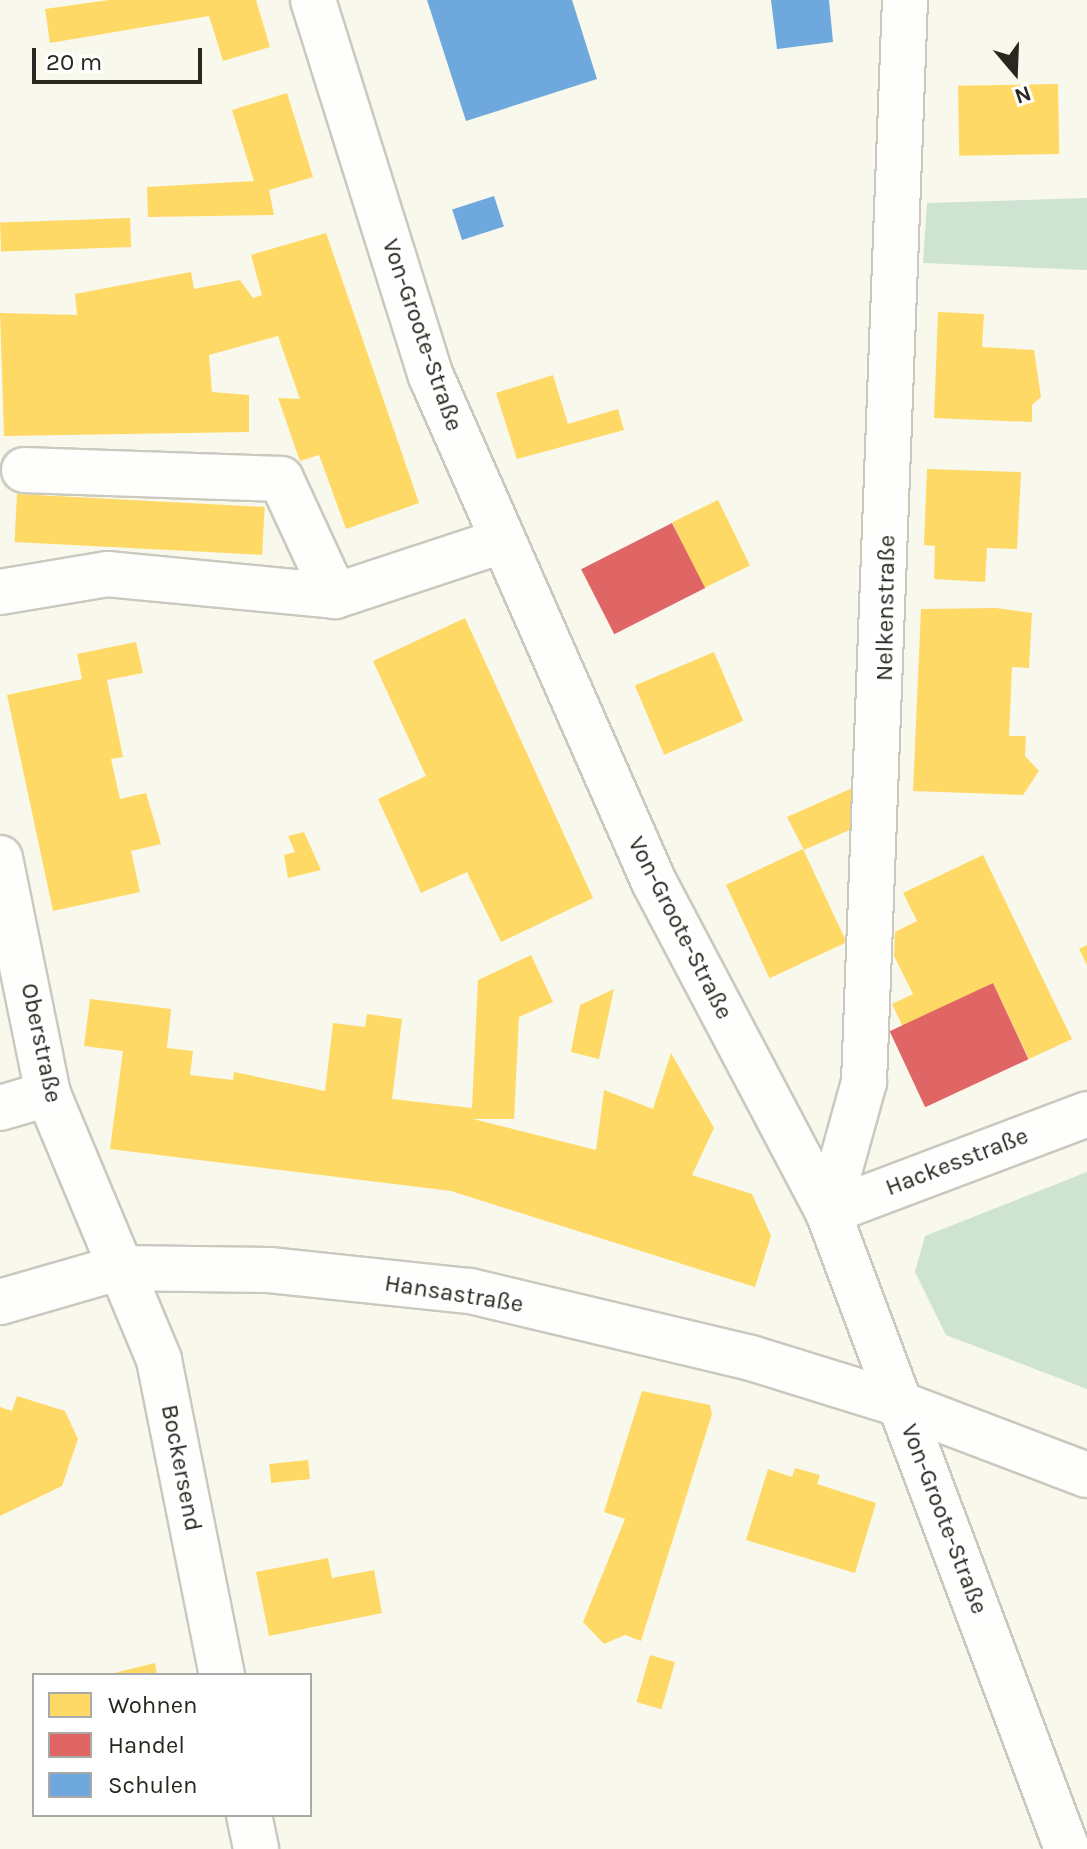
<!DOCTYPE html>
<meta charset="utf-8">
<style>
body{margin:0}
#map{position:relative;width:1087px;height:1849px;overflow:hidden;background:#f9f8ed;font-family:Karla,sans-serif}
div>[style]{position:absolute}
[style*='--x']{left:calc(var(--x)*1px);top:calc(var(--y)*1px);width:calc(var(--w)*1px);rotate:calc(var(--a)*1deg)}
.green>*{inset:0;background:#cfe3d3}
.homes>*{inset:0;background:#ffd966;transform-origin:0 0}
.shops>*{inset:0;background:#e06666;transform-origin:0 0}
.schools>*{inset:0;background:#6fa8dc;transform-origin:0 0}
.roads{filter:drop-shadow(2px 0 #cac8bf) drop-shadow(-2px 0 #cac8bf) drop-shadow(0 2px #cac8bf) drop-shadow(0 -2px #cac8bf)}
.minor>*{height:44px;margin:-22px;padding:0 22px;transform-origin:22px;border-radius:22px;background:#fefefc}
span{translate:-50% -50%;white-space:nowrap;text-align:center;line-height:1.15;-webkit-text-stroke:8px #fff;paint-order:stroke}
.street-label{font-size:24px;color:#292720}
.legend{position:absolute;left:32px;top:1673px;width:280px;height:144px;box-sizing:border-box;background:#fff;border:2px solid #a9a9a6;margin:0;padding:10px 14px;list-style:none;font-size:24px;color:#292720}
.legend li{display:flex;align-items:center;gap:16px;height:40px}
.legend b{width:40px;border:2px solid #a9a9a6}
.north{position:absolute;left:975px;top:32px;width:80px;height:80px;-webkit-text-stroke:6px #fff;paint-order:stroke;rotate:161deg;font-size:22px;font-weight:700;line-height:32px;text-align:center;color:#292720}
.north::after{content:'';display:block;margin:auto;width:28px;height:36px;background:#292720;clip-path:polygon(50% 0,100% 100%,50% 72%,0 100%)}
.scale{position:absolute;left:32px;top:48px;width:170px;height:36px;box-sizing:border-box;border:4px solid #292720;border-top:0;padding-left:10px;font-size:24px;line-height:28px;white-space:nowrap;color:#292720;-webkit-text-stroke:6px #fff;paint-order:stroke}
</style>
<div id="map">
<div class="green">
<div style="clip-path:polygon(1087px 198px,1087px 270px,923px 263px,927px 203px)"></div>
<div style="clip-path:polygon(1087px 1172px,1087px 1389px,946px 1335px,915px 1272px,925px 1236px)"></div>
</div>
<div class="homes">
<div style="clip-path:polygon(109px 0,256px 0,270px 47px,223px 61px,209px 16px,50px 43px,45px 9px)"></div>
<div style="left:1058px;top:84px;width:70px;height:100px;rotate:89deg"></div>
<div style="clip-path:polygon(287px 93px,313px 177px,269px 190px,274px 215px,148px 217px,147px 187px,254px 181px,232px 110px)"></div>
<div style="left:130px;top:218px;width:29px;height:130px;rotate:88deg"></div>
<div style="clip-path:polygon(326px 233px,419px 503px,346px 529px,319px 455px,300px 461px,278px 398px,300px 399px,278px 336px,209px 355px,212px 392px,249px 395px,249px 432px,4px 436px,0 313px,77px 315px,75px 294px,191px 272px,194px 289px,240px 280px,253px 298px,262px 295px,251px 255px)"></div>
<div style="clip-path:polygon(938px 312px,984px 314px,982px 347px,1034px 350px,1041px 397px,1032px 405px,1032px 422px,934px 418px)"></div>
<div style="clip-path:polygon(553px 375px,568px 424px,618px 409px,624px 430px,517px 459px,496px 393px)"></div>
<div style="clip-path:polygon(927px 469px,1021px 472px,1017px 549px,987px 548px,985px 582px,934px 579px,935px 546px,924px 545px)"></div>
<div style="left:17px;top:494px;width:248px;height:48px;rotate:3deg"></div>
<div style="left:718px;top:500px;width:73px;height:51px;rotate:64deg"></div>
<div style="clip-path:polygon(996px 608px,1032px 613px,1029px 668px,1012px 667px,1009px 736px,1026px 736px,1025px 756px,1039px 771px,1023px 795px,913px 791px,921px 609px)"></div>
<div style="clip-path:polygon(465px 618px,593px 898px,501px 942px,467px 872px,421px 893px,378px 799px,426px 776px,373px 661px)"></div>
<div style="clip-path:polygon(136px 642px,143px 673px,107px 680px,123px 757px,111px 759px,120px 799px,146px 793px,161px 844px,131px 851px,140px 892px,53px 911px,7px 695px,82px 679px,77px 654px)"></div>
<div style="left:714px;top:652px;width:75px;height:86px;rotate:67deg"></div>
<div style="clip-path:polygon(857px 786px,856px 827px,804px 850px,787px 817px)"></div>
<div style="clip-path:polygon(304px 832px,321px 870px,288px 878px,284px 855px,295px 852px,288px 836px)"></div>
<div style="left:803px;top:849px;width:103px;height:85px;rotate:65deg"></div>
<div style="clip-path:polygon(983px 855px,1072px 1039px,1029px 1059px,993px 983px,903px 1027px,892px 1004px,913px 994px,894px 956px,895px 932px,917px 921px,903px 893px)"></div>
<div style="clip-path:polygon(1087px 945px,1087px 965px,1079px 949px)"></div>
<div style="clip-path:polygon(531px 955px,553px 1002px,519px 1017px,514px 1119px,473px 1119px,596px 1150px,604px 1090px,653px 1109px,671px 1053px,714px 1128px,692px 1175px,752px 1194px,771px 1236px,755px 1287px,451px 1191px,110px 1149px,123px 1051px,84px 1046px,90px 999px,171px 1009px,167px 1048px,193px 1051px,190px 1075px,233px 1080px,234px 1072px,325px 1091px,333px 1023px,365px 1027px,367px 1014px,402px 1019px,392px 1099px,472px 1108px,478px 980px)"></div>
<div style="clip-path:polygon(614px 989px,599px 1059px,571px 1052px,580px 1005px)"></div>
<div style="clip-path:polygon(642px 1391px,710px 1405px,712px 1414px,641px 1641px,625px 1635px,604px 1644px,583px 1622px,625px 1519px,604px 1512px)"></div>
<div style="clip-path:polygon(17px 1396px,65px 1411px,78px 1439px,62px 1486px,0 1516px,0 1407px,12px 1411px)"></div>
<div style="left:308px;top:1460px;width:19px;height:39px;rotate:84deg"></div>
<div style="clip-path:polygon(795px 1468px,820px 1475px,817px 1484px,876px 1503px,855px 1573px,746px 1540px,768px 1469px,792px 1477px)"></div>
<div style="clip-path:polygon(328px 1558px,332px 1578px,374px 1570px,382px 1613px,269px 1636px,256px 1572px)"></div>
<div style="left:650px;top:1655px;width:26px;height:49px;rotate:16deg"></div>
<div style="clip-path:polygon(155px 1663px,157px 1675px,110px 1675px,110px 1674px)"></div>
</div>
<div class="shops">
<div style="left:672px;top:523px;width:73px;height:102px;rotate:63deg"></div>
<div style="left:993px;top:983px;width:84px;height:114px;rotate:65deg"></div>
</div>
<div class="schools">
<div style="clip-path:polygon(427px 0,572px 0,597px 79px,466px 121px)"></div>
<div style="clip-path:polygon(771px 0,829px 0,833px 42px,777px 49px)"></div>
<div style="left:494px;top:196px;width:32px;height:44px;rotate:72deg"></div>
</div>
<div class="roads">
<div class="minor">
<div style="--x:313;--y:0;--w:394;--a:72.6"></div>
<div style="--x:431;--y:376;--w:553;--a:66.22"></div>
<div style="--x:654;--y:882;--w:373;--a:62.2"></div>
<div style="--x:828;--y:1212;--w:680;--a:69.43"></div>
<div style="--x:24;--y:470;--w:257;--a:2"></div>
<div style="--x:281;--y:479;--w:129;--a:65.2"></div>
<div style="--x:0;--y:592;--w:109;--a:-9.5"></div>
<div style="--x:107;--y:574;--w:229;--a:5.5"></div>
<div style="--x:335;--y:596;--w:175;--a:-18.3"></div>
<div style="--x:0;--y:858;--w:241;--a:78.5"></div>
<div style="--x:48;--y:1094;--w:288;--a:67.3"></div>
<div style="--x:159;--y:1360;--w:321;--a:78.7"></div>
<div style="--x:0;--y:1108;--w:50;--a:-16.3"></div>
<div style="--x:828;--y:1212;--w:135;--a:-74.5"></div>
<div style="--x:864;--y:1082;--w:1083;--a:-87.83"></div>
<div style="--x:828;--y:1212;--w:277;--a:-20.7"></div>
<div style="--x:0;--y:1302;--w:123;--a:-16.1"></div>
<div style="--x:118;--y:1268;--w:151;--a:0.8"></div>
<div style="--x:269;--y:1270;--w:202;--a:6"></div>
<div style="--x:470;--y:1291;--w:289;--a:13.4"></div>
<div style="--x:751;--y:1358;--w:156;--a:17.2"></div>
<div style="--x:900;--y:1404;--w:200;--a:20.8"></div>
<div style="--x:249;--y:1815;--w:35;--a:78"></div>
</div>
</div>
<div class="street-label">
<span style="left:422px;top:335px;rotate:71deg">Von-Groote-Straße</span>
<span style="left:886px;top:608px;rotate:-89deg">Nelkenstraße</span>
<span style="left:680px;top:928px;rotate:63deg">Von-Groote-Straße</span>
<span style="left:41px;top:1043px;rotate:78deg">Oberstraße</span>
<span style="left:957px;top:1162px;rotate:-21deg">Hackesstraße</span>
<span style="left:454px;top:1294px;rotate:9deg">Hansastraße</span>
<span style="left:181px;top:1468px;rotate:79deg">Bockersend</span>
<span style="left:944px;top:1519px;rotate:69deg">Von-Groote-Straße</span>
</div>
<ul class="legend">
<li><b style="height:22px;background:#ffd966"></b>Wohnen</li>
<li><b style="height:22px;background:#e06666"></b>Handel</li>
<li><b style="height:22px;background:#6fa8dc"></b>Schulen</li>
</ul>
<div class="north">N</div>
<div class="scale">20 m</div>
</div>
